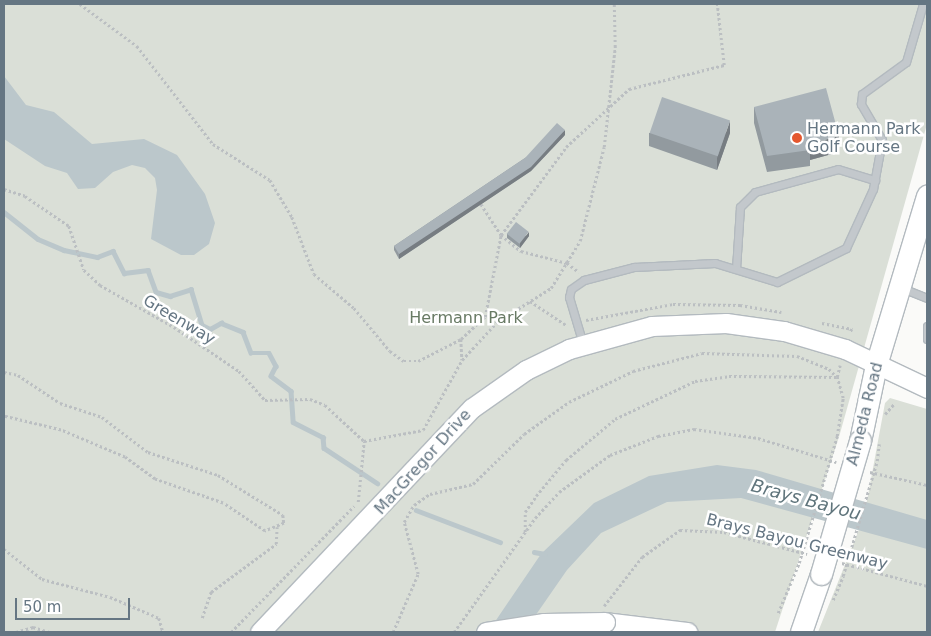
<!DOCTYPE html>
<style>
body{margin:0}
#map{position:relative;width:931px;height:636px;overflow:hidden;background:#fafaf8;font-family:"DejaVu Sans",sans-serif}
div>[style]{position:absolute}
[style*='--x']{left:calc(var(--x)*1px);top:calc(var(--y)*1px);width:calc(var(--w)*1px);rotate:calc(var(--a)*1deg)}
.green>*{inset:0;background:#dadfd7}
.water>*{inset:0;background:#bbc7cb}
.stream>*{height:4.5px;margin:-2.25px;padding:0 2.25px;transform-origin:2.25px;border-radius:2.25px;background:#bbc7cb}
.path>*{height:2.5px;margin-top:-1.25px;transform-origin:0;background:repeating-linear-gradient(90deg,#bbbfc2 0 2.5px,transparent 0 5px)}
.roads{filter:drop-shadow(1px 0 #b3babf) drop-shadow(-1px 0 #b3babf) drop-shadow(0 1px #b3babf) drop-shadow(0 -1px #b3babf)}
.lane>*{height:7px;margin:-3.5px;padding:0 3.5px;transform-origin:3.5px;border-radius:3.5px;background:#c3c8cc}
.secondary>*{height:19px;margin:-9.5px;padding:0 9.5px;transform-origin:9.5px;border-radius:9.5px;background:#fff}
.primary>*{height:21px;margin:-10.5px;padding:0 10.5px;transform-origin:10.5px;border-radius:10.5px;background:#fff}
.path-bridge>*{height:2.5px;margin-top:-1.25px;transform-origin:0;background:repeating-linear-gradient(90deg,#bbbfc2 0 2.5px,transparent 0 5px)}
.bridges{filter:drop-shadow(1px 0 #b3babf) drop-shadow(-1px 0 #b3babf) drop-shadow(0 1px #b3babf) drop-shadow(0 -1px #b3babf)}
.secondary-bridge>*{height:19px;margin:-9.5px;padding:0 9.5px;transform-origin:9.5px;border-radius:9.5px;background:#fff}
.primary-bridge>*{height:21px;margin:-10.5px;padding:0 10.5px;transform-origin:10.5px;border-radius:10.5px;background:#fff}
.wall>*{inset:0;background:#929a9f}
.shaded-wall>*{inset:0;background:#777d82}
.building>*{inset:0;background:#aab3b9;transform-origin:0 0}
.dots>*{width:14px;height:14px;translate:-50% -50%;box-sizing:border-box;border:2px solid #fff;border-radius:50%}
span{translate:-50% -50%;white-space:nowrap;text-align:center;line-height:1.15;-webkit-text-stroke:5px #fff;paint-order:stroke}
.poi-label{font-size:16px;color:#657683}
.left{translate:0 -50%;text-align:left}
.park-label{font-size:16px;color:#687a64}
.street-label{font-size:16px;color:#657683}
.water-label{font-size:18px;color:#60757c;font-style:italic}
.frame{position:absolute;inset:0;border:5px solid #657683;pointer-events:none}
.scale{position:absolute;left:15px;top:598px;width:115px;height:22px;box-sizing:border-box;border:2px solid #657683;border-top:0;padding-left:6px;font-size:15px;line-height:18px;white-space:nowrap;color:#657683;-webkit-text-stroke:4px #fff;paint-order:stroke}
</style>
<div id="map">
<div class="green">
<div style="clip-path:polygon(4px 4px,927px 4px,927px 124px,839px 437px,775px 632px,4px 632px)"></div>
<div style="clip-path:polygon(890px 398px,927px 409px,927px 632px,818px 632px,864px 517px,885px 403px)"></div>
</div>
<div class="water">
<div style="clip-path:polygon(4px 76px,26px 105px,54px 112px,92px 144px,144px 139px,177px 155px,205px 194px,215px 223px,209px 244px,194px 255px,181px 255px,151px 239px,157px 190px,155px 178px,145px 168px,132px 165px,113px 172px,95px 188px,78px 189px,67px 173px,45px 166px,4px 139px)"></div>
<div style="clip-path:polygon(717px 465px,756px 470px,927px 520px,927px 549px,741px 498px,667px 502px,601px 533px,567px 570px,524px 632px,488px 632px,541px 554px,594px 503px,649px 476px)"></div>
</div>
<div class="stream">
<div style="--x:4;--y:212;--w:43;--a:38.5"></div>
<div style="--x:38;--y:239;--w:28;--a:23"></div>
<div style="--x:64;--y:250;--w:34;--a:12"></div>
<div style="--x:97;--y:257;--w:17;--a:-21"></div>
<div style="--x:113;--y:251;--w:25;--a:63"></div>
<div style="--x:124;--y:273;--w:24;--a:-7"></div>
<div style="--x:148;--y:270;--w:23;--a:70"></div>
<div style="--x:156;--y:292;--w:15;--a:16"></div>
<div style="--x:170;--y:296;--w:22;--a:-18"></div>
<div style="--x:191;--y:289;--w:38;--a:73"></div>
<div style="--x:202;--y:325;--w:9;--a:27"></div>
<div style="--x:210;--y:329;--w:13;--a:-29"></div>
<div style="--x:221;--y:323;--w:24;--a:22"></div>
<div style="--x:243;--y:332;--w:22;--a:69"></div>
<div style="--x:251;--y:353;--w:18;--a:0"></div>
<div style="--x:269;--y:353;--w:15;--a:62"></div>
<div style="--x:276;--y:366;--w:11;--a:117"></div>
<div style="--x:271;--y:376;--w:25;--a:37"></div>
<div style="--x:291;--y:391;--w:31;--a:86"></div>
<div style="--x:293;--y:422;--w:34;--a:27"></div>
<div style="--x:323;--y:437;--w:11;--a:85"></div>
<div style="--x:324;--y:448;--w:64;--a:33.4"></div>
<div style="--x:416;--y:510;--w:90;--a:20.9"></div>
<div style="--x:534;--y:552;--w:11;--a:10"></div>
</div>
<div class="path">
<div style="--x:80;--y:4;--w:71;--a:36.4"></div>
<div style="--x:137;--y:46;--w:124;--a:52.2"></div>
<div style="--x:213;--y:144;--w:67;--a:32.3"></div>
<div style="--x:270;--y:180;--w:43;--a:59.3"></div>
<div style="--x:292;--y:217;--w:61;--a:68.9"></div>
<div style="--x:314;--y:274;--w:52;--a:40.4"></div>
<div style="--x:354;--y:308;--w:56;--a:50.1"></div>
<div style="--x:390;--y:351;--w:17;--a:36"></div>
<div style="--x:404;--y:361;--w:14;--a:0"></div>
<div style="--x:418;--y:361;--w:48;--a:-27.1"></div>
<div style="--x:461;--y:339;--w:33;--a:-43"></div>
<div style="--x:485;--y:317;--w:84;--a:-79"></div>
<div style="--x:501;--y:235;--w:109;--a:-53.5"></div>
<div style="--x:566;--y:147;--w:86;--a:-42.6"></div>
<div style="--x:629;--y:89;--w:98;--a:-14.2"></div>
<div style="--x:724;--y:65;--w:61;--a:-96.5"></div>
<div style="--x:4;--y:189;--w:22;--a:18"></div>
<div style="--x:25;--y:196;--w:53;--a:34.3"></div>
<div style="--x:69;--y:226;--w:46;--a:71.2"></div>
<div style="--x:84;--y:270;--w:22;--a:43"></div>
<div style="--x:100;--y:285;--w:85;--a:29.6"></div>
<div style="--x:174;--y:327;--w:78;--a:34.1"></div>
<div style="--x:239;--y:371;--w:39;--a:48"></div>
<div style="--x:265;--y:400;--w:45;--a:-1.3"></div>
<div style="--x:310;--y:399;--w:16;--a:22"></div>
<div style="--x:325;--y:405;--w:53;--a:42.7"></div>
<div style="--x:481;--y:204;--w:37;--a:57"></div>
<div style="--x:501;--y:235;--w:26;--a:39"></div>
<div style="--x:521;--y:251;--w:48;--a:14.6"></div>
<div style="--x:567;--y:263;--w:15;--a:37"></div>
<div style="--x:530;--y:301;--w:43;--a:33.7"></div>
<div style="--x:586;--y:320;--w:88;--a:-10.4"></div>
<div style="--x:673;--y:304;--w:67;--a:0.9"></div>
<div style="--x:740;--y:305;--w:42;--a:9.7"></div>
<div style="--x:822;--y:323;--w:31;--a:11"></div>
<div style="--x:852;--y:329;--w:4;--a:117"></div>
<div style="--x:461;--y:339;--w:21;--a:87"></div>
<div style="--x:4;--y:372;--w:14;--a:12"></div>
<div style="--x:18;--y:375;--w:50;--a:33.7"></div>
<div style="--x:60;--y:403;--w:44;--a:18.4"></div>
<div style="--x:102;--y:417;--w:58;--a:37.3"></div>
<div style="--x:148;--y:452;--w:74;--a:18.2"></div>
<div style="--x:218;--y:475;--w:76;--a:31.6"></div>
<div style="--x:283;--y:515;--w:8;--a:83"></div>
<div style="--x:284;--y:523;--w:21;--a:157"></div>
<div style="--x:265;--y:531;--w:50;--a:-146.3"></div>
<div style="--x:223;--y:503;--w:72;--a:-160.6"></div>
<div style="--x:155;--y:479;--w:37;--a:-144"></div>
<div style="--x:125;--y:457;--w:69;--a:-157.1"></div>
<div style="--x:61;--y:430;--w:59;--a:-166.2"></div>
<div style="--x:885;--y:414;--w:13;--a:-48"></div>
<div style="--x:837;--y:436;--w:38;--a:-81"></div>
<div style="--x:843;--y:398;--w:22;--a:-106"></div>
<div style="--x:837;--y:377;--w:12;--a:-76"></div>
<div style="--x:877;--y:461;--w:17;--a:-83"></div>
<div style="--x:870;--y:472;--w:58;--a:12.8"></div>
<div style="--x:358;--y:502;--w:61;--a:-84.4"></div>
<div style="--x:364;--y:441;--w:60;--a:-10.6"></div>
<div style="--x:423;--y:430;--w:80;--a:-60.9"></div>
<div style="--x:462;--y:360;--w:52;--a:-47.4"></div>
<div style="--x:497;--y:322;--w:64;--a:-32.2"></div>
<div style="--x:551;--y:288;--w:55;--a:-58.3"></div>
<div style="--x:580;--y:241;--w:97;--a:-75.7"></div>
<div style="--x:604;--y:147;--w:101;--a:-83.7"></div>
<div style="--x:615;--y:47;--w:43;--a:-91.3"></div>
<div style="--x:525;--y:532;--w:20;--a:-90"></div>
<div style="--x:525;--y:512;--w:19;--a:-55"></div>
<div style="--x:536;--y:496;--w:47;--a:-50.2"></div>
<div style="--x:566;--y:460;--w:64;--a:-39.9"></div>
<div style="--x:615;--y:419;--w:89;--a:-25.4"></div>
<div style="--x:695;--y:381;--w:34;--a:-8"></div>
<div style="--x:729;--y:376;--w:108;--a:0.5"></div>
<div style="--x:4;--y:549;--w:48;--a:38.3"></div>
<div style="--x:42;--y:579;--w:70;--a:14.8"></div>
<div style="--x:110;--y:597;--w:53;--a:23.2"></div>
<div style="--x:159;--y:618;--w:15;--a:74"></div>
<div style="--x:842;--y:563;--w:88;--a:15.1"></div>
<div style="--x:833;--y:600;--w:26;--a:-67"></div>
<div style="--x:604;--y:606;--w:62;--a:-52.2"></div>
<div style="--x:642;--y:557;--w:47;--a:-35.4"></div>
<div style="--x:680;--y:530;--w:44;--a:2.6"></div>
<div style="--x:724;--y:532;--w:86;--a:14.8"></div>
<div style="--x:778;--y:613;--w:54;--a:-67.2"></div>
<div style="--x:202;--y:618;--w:28;--a:-71"></div>
<div style="--x:211;--y:592;--w:81;--a:-36.4"></div>
<div style="--x:276;--y:544;--w:17;--a:-87"></div>
<div style="--x:16;--y:632;--w:18;--a:-16"></div>
<div style="--x:33;--y:627;--w:17;--a:17"></div>
<div style="--x:231;--y:632;--w:176;--a:-45.7"></div>
<div style="--x:393;--y:632;--w:63;--a:-66.7"></div>
<div style="--x:418;--y:574;--w:54;--a:-105.1"></div>
<div style="--x:404;--y:522;--w:20;--a:-60"></div>
<div style="--x:414;--y:505;--w:19;--a:-35"></div>
<div style="--x:430;--y:494;--w:44;--a:-13.1"></div>
<div style="--x:473;--y:484;--w:71;--a:-44.4"></div>
<div style="--x:524;--y:434;--w:55;--a:-35.4"></div>
<div style="--x:569;--y:402;--w:71;--a:-25.8"></div>
<div style="--x:633;--y:371;--w:71;--a:-14.6"></div>
<div style="--x:702;--y:353;--w:95;--a:1.8"></div>
<div style="--x:797;--y:356;--w:35;--a:22"></div>
<div style="--x:829;--y:369;--w:11;--a:45"></div>
<div style="--x:454;--y:632;--w:140;--a:-54.6"></div>
<div style="--x:535;--y:518;--w:35;--a:-47"></div>
<div style="--x:559;--y:492;--w:63;--a:-36"></div>
<div style="--x:610;--y:455;--w:52;--a:-21.6"></div>
<div style="--x:658;--y:436;--w:37;--a:-11"></div>
<div style="--x:694;--y:429;--w:65;--a:8"></div>
<div style="--x:758;--y:438;--w:82;--a:17.1"></div>
</div>
<div class="roads">
<div class="lane">
<div style="--x:736;--y:269;--w:62;--a:-86.3"></div>
<div style="--x:740;--y:207;--w:21;--a:-45"></div>
<div style="--x:755;--y:192;--w:86;--a:-15.5"></div>
<div style="--x:838;--y:169;--w:39;--a:17"></div>
<div style="--x:902;--y:288;--w:27;--a:22"></div>
<div style="--x:927;--y:326;--w:13;--a:90"></div>
<div style="--x:583;--y:344;--w:49;--a:-106.6"></div>
<div style="--x:569;--y:297;--w:8;--a:-76"></div>
<div style="--x:571;--y:289;--w:16;--a:-35"></div>
<div style="--x:584;--y:280;--w:52;--a:-14.6"></div>
<div style="--x:634;--y:267;--w:81;--a:-2.8"></div>
<div style="--x:715;--y:263;--w:65;--a:17"></div>
<div style="--x:777;--y:282;--w:77;--a:-26.2"></div>
<div style="--x:846;--y:248;--w:65;--a:-65.4"></div>
<div style="--x:873;--y:189;--w:50;--a:-79.6"></div>
<div style="--x:882;--y:140;--w:42;--a:-120.3"></div>
<div style="--x:861;--y:104;--w:10;--a:-84"></div>
<div style="--x:862;--y:94;--w:54;--a:-36"></div>
<div style="--x:906;--y:62;--w:60;--a:-73.7"></div>
</div>
<div class="secondary">
<div style="--x:605;--y:622;--w:83;--a:7"></div>
<div style="--x:260;--y:632;--w:308;--a:-46.6"></div>
<div style="--x:472;--y:408;--w:66;--a:-35.1"></div>
<div style="--x:526;--y:370;--w:48;--a:-26"></div>
<div style="--x:569;--y:349;--w:86;--a:-15.5"></div>
<div style="--x:652;--y:326;--w:74;--a:-2.3"></div>
<div style="--x:726;--y:323;--w:59;--a:7.9"></div>
<div style="--x:784;--y:331;--w:64;--a:16.4"></div>
<div style="--x:845;--y:349;--w:91;--a:25.4"></div>
</div>
<div class="primary">
<div style="--x:860;--y:441;--w:78;--a:-78.1"></div>
<div style="--x:876;--y:365;--w:177;--a:-73.2"></div>
<div style="--x:801;--y:632;--w:61;--a:-71"></div>
</div>
</div>
<div class="path-bridge">
<div style="--x:799;--y:563;--w:133;--a:-73.3"></div>
<div style="--x:843;--y:576;--w:120;--a:-73.5"></div>
</div>
<div class="bridges">
<div class="secondary-bridge">
<div style="--x:486;--y:632;--w:59;--a:-8.8"></div>
<div style="--x:544;--y:623;--w:61;--a:-0.9"></div>
</div>
<div class="primary-bridge">
<div style="--x:821;--y:574;--w:139;--a:-73.7"></div>
</div>
</div>
<div class="wall">
<div style="clip-path:polygon(754px 107px,839px 152px,810px 160px,810px 166px,767px 172px,754px 123px)"></div>
<div style="clip-path:polygon(649px 133px,730px 133px,717px 170px,649px 146px)"></div>
<div style="clip-path:polygon(565px 135px,531px 171px,399px 259px,394px 250px,394px 246px,525px 158px)"></div>
<div style="clip-path:polygon(507px 234px,529px 236px,520px 248px,507px 238px)"></div>
</div>
<div class="shaded-wall">
<div style="clip-path:polygon(730px 121px,730px 133px,717px 170px,717px 158px)"></div>
<div style="clip-path:polygon(565px 130px,565px 135px,531px 171px,399px 259px,399px 254px)"></div>
<div style="clip-path:polygon(839px 136px,839px 152px,810px 160px,810px 150px,809px 144px)"></div>
<div style="clip-path:polygon(529px 232px,529px 236px,520px 248px,520px 243px)"></div>
</div>
<div class="building">
<div style="clip-path:polygon(826px 88px,839px 136px,809px 144px,810px 150px,767px 156px,754px 107px)"></div>
<div style="left:662px;top:97px;width:72px;height:38px;rotate:19deg"></div>
<div style="clip-path:polygon(557px 123px,565px 130px,531px 167px,399px 254px,394px 246px,525px 158px)"></div>
<div style="left:516px;top:222px;width:16px;height:15px;rotate:38deg"></div>
</div>
<div class="dots">
<div style="left:797px;top:138px;background:#e4572e"></div>
</div>
<div class="poi-label">
<span class="left" style="left:807px;top:138px">Hermann Park<br>Golf Course</span>
</div>
<div class="park-label">
<span style="left:466px;top:318px">Hermann Park</span>
</div>
<div class="street-label">
<span style="left:179px;top:320px;rotate:31deg">Greenway</span>
<span style="left:865px;top:414px;rotate:-76deg">Almeda Road</span>
<span style="left:423px;top:462px;rotate:-48deg">MacGregor Drive</span>
<span style="left:797px;top:542px;rotate:14deg">Brays Bayou Greenway</span>
</div>
<div class="water-label">
<span style="left:806px;top:500px;rotate:15deg">Brays Bayou</span>
</div>
<div class="frame"></div>
<div class="scale">50 m</div>
</div>
